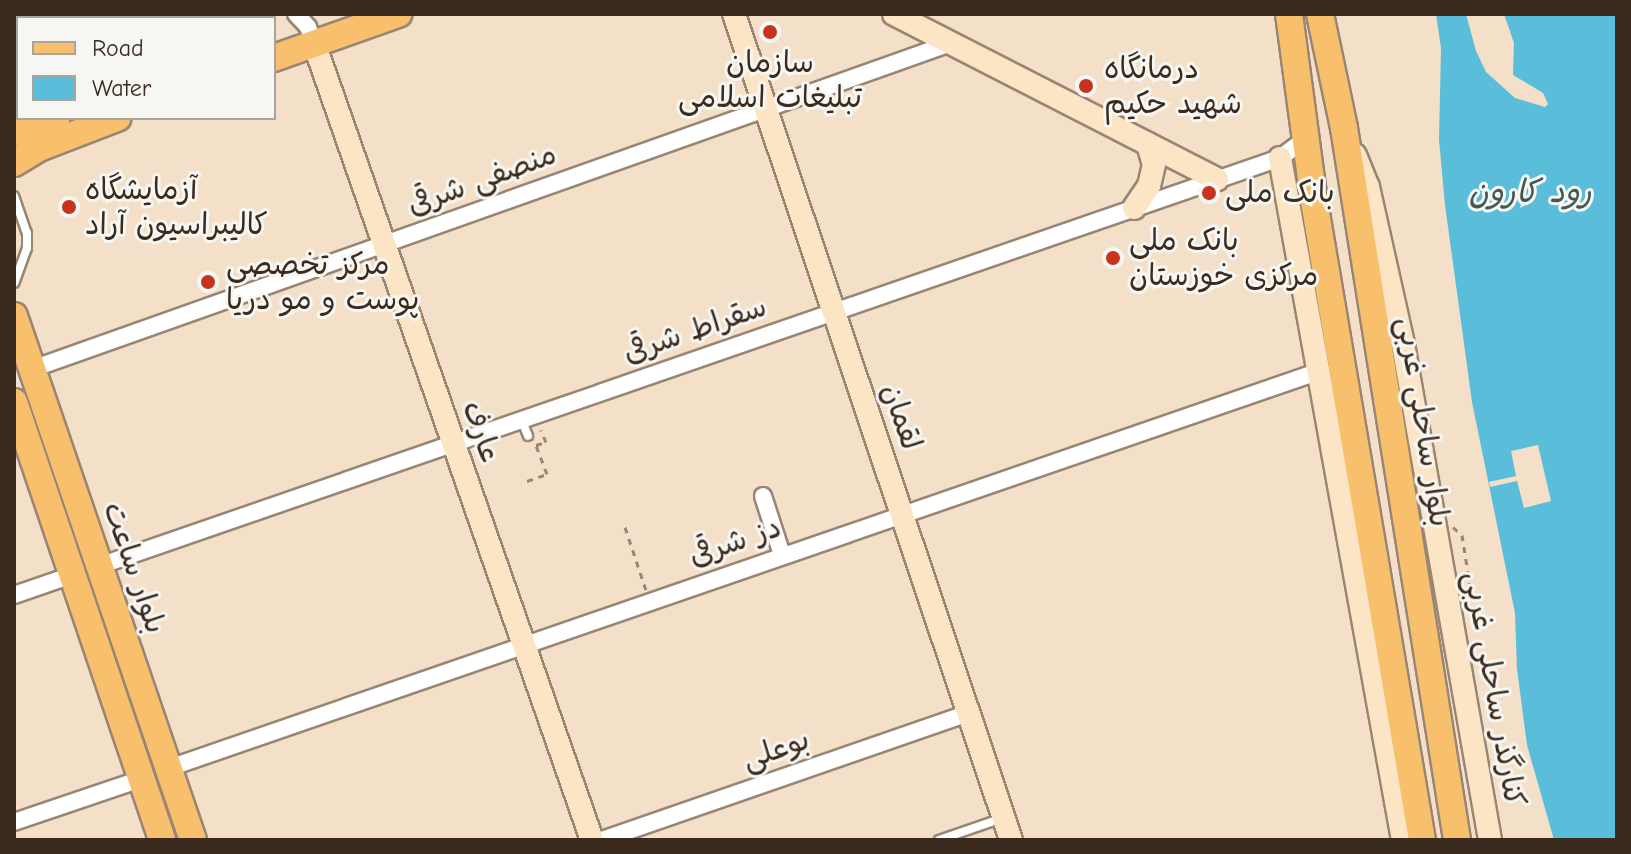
<!DOCTYPE html>
<meta charset="utf-8">
<style>
body{margin:0}
#map{position:relative;width:1631px;height:854px;overflow:hidden;background:#f4e0c9;font-family:"Comic Neue","Playpen Sans Arabic",sans-serif}
div>[style]{position:absolute}
[style*='--x']{left:calc(var(--x)*1px);top:calc(var(--y)*1px);width:calc(var(--w)*1px);rotate:calc(var(--a)*1deg)}
.water>*{inset:0;background:#5abdd9}
.pier>*{inset:0;background:#f4e0c9}
.path>*{height:3px;margin-top:-1.5px;transform-origin:0;background:repeating-linear-gradient(90deg,#988574 0 6px,transparent 0 12px)}
.roads{filter:drop-shadow(2px 0 #988574) drop-shadow(-2px 0 #988574) drop-shadow(0 2px #988574) drop-shadow(0 -2px #988574)}
.lane>*{height:8px;margin:-4px;padding:0 4px;transform-origin:4px;border-radius:4px;background:#fff}
.street>*{height:16px;margin:-8px;padding:0 8px;transform-origin:8px;border-radius:8px;background:#fff}
.secondary>*{height:22px;margin:-11px;padding:0 11px;transform-origin:11px;border-radius:11px;background:#fce5c4}
.primary>*{height:26px;margin:-13px;padding:0 13px;transform-origin:13px;border-radius:13px;background:#f8bf6c}
.dots>*{width:22px;height:22px;translate:-50% -50%;box-sizing:border-box;border:4px solid #f6f6f2;border-radius:50%}
span{translate:-50% -50%;white-space:nowrap;text-align:center;line-height:1.15;-webkit-text-stroke:6px #f6f6f2;paint-order:stroke}
.poi-label{font-size:30px;color:#3b2a1e}
.left{translate:0 -50%;text-align:left}
.street-label{font-size:30px;color:#3b2a1e}
.water-label{font-size:32px;color:#445656;font-style:italic}
.frame{position:absolute;inset:0;border:16px solid #3b2a1e;pointer-events:none}
.legend{position:absolute;left:16px;top:16px;width:260px;height:104px;box-sizing:border-box;background:#f6f6f2;border:2px solid #aba49d;margin:0;padding:10px 14px;list-style:none;font-size:24px;color:#3b2a1e}
.legend li{display:flex;align-items:center;gap:16px;height:40px}
.legend b{width:40px;border:2px solid #aba49d}
</style>
<div id="map">
<div class="water">
<div style="clip-path:polygon(1436px 14px,1466px 14px,1476px 51px,1486px 72px,1515px 98px,1545px 107px,1548px 104px,1543px 93px,1513px 75px,1514px 43px,1504px 14px,1617px 14px,1617px 840px,1554px 840px,1527px 745px,1517px 669px,1515px 613px,1472px 402px,1445px 205px,1439px 140px,1441px 48px)"></div>
</div>
<div class="pier">
<div style="clip-path:polygon(1538px 445px,1551px 501px,1524px 508px,1517px 481px,1490px 487px,1489px 482px,1516px 476px,1511px 451px)"></div>
</div>
<div class="path">
<div style="--x:527;--y:481;--w:21;--a:-19"></div>
<div style="--x:547;--y:474;--w:31;--a:-111"></div>
<div style="--x:536;--y:445;--w:10;--a:-17"></div>
<div style="--x:546;--y:442;--w:13;--a:-113"></div>
<div style="--x:625;--y:527;--w:66;--a:71.6"></div>
<div style="--x:1453;--y:527;--w:12;--a:42"></div>
<div style="--x:1462;--y:535;--w:77;--a:81"></div>
<div style="--x:1474;--y:611;--w:11;--a:112"></div>
</div>
<div class="roads">
<div class="lane">
<div style="--x:14;--y:196;--w:39;--a:71"></div>
<div style="--x:27;--y:233;--w:15;--a:90"></div>
<div style="--x:27;--y:248;--w:37;--a:110"></div>
<div style="--x:522;--y:421;--w:16;--a:68"></div>
<div style="--x:939;--y:840;--w:68;--a:-19"></div>
</div>
<div class="street">
<div style="--x:296;--y:14;--w:18;--a:47"></div>
<div style="--x:308;--y:27;--w:17;--a:69"></div>
<div style="--x:32;--y:369;--w:975;--a:-19.53"></div>
<div style="--x:763;--y:496;--w:62;--a:72.1"></div>
<div style="--x:99;--y:566;--w:1249;--a:-19.06"></div>
<div style="--x:1280;--y:158;--w:31;--a:-37"></div>
<div style="--x:14;--y:595;--w:61;--a:-19"></div>
<div style="--x:169;--y:768;--w:1218;--a:-19.03"></div>
<div style="--x:14;--y:822;--w:134;--a:-18.7"></div>
<div style="--x:602;--y:840;--w:387;--a:-19.1"></div>
</div>
<div class="secondary">
<div style="--x:734;--y:14;--w:871;--a:71.46"></div>
<div style="--x:894;--y:14;--w:363;--a:27.1"></div>
<div style="--x:33;--y:18;--w:4;--a:-63"></div>
<div style="--x:51;--y:18;--w:4;--a:-63"></div>
<div style="--x:314;--y:43;--w:844;--a:70.77"></div>
<div style="--x:14;--y:56;--w:9;--a:-63"></div>
<div style="--x:14;--y:89;--w:9;--a:-63"></div>
<div style="--x:1355;--y:155;--w:35;--a:68"></div>
<div style="--x:1368;--y:187;--w:161;--a:77.4"></div>
<div style="--x:1403;--y:344;--w:504;--a:80.05"></div>
<div style="--x:1280;--y:158;--w:693;--a:79.78"></div>
<div style="--x:1134;--y:208;--w:27;--a:-56"></div>
<div style="--x:1149;--y:186;--w:22;--a:-77"></div>
<div style="--x:1154;--y:165;--w:22;--a:-106"></div>
</div>
<div class="primary">
<div style="--x:1289;--y:14;--w:183;--a:82.4"></div>
<div style="--x:1313;--y:195;--w:654;--a:80.41"></div>
<div style="--x:1320;--y:14;--w:116;--a:78.1"></div>
<div style="--x:1344;--y:128;--w:721;--a:80.98"></div>
<div style="--x:274;--y:58;--w:132;--a:-19.5"></div>
<div style="--x:14;--y:133;--w:45;--a:-19.7"></div>
<div style="--x:14;--y:163;--w:29;--a:-31"></div>
<div style="--x:39;--y:148;--w:84;--a:-21"></div>
<div style="--x:14;--y:316;--w:554;--a:71.14"></div>
<div style="--x:14;--y:402;--w:462;--a:71.3"></div>
</div>
</div>
<div class="dots">
<div style="left:770px;top:32px;background:#c8321e"></div>
<div style="left:1086px;top:86px;background:#c8321e"></div>
<div style="left:1209px;top:193px;background:#c8321e"></div>
<div style="left:69px;top:207px;background:#c8321e"></div>
<div style="left:1113px;top:258px;background:#c8321e"></div>
<div style="left:208px;top:282px;background:#c8321e"></div>
</div>
<div class="poi-label">
<span style="left:770px;top:80px">سازمان<br>تبلیغات اسلامی</span>
<span class="left" style="left:1104px;top:86px">درمانگاه<br>شهید حکیم</span>
<span class="left" style="left:85px;top:207px">آزمایشگاه<br>کالیبراسیون آراد</span>
<span class="left" style="left:1225px;top:193px">بانک ملی</span>
<span class="left" style="left:1129px;top:258px">بانک ملی<br>مرکزی خوزستان</span>
<span class="left" style="left:226px;top:282px">مرکز تخصصی<br>پوست و مو دریا</span>
</div>
<div class="street-label">
<span style="left:482px;top:180px;rotate:-20deg">منصفی شرقی</span>
<span style="left:695px;top:330px;rotate:-19deg">سقراط شرقی</span>
<span style="left:901px;top:417px;rotate:71deg">لقمان</span>
<span style="left:1423px;top:422px;rotate:81deg">بلوار ساحلی غربی</span>
<span style="left:481px;top:432px;rotate:71deg">عارف</span>
<span style="left:735px;top:542px;rotate:-19deg">دز شرقی</span>
<span style="left:134px;top:568px;rotate:71deg">بلوار ساعت</span>
<span style="left:1494px;top:689px;rotate:80deg">کنارگذر ساحلی غربی</span>
<span style="left:776px;top:750px;rotate:-19deg">بوعلی</span>
</div>
<div class="water-label">
<span style="left:1530px;top:192px">رود کارون</span>
</div>
<div class="frame"></div>
<ul class="legend">
<li><b style="height:10px;background:#f8bf6c"></b>Road</li>
<li><b style="height:22px;background:#5abdd9"></b>Water</li>
</ul>
</div>
